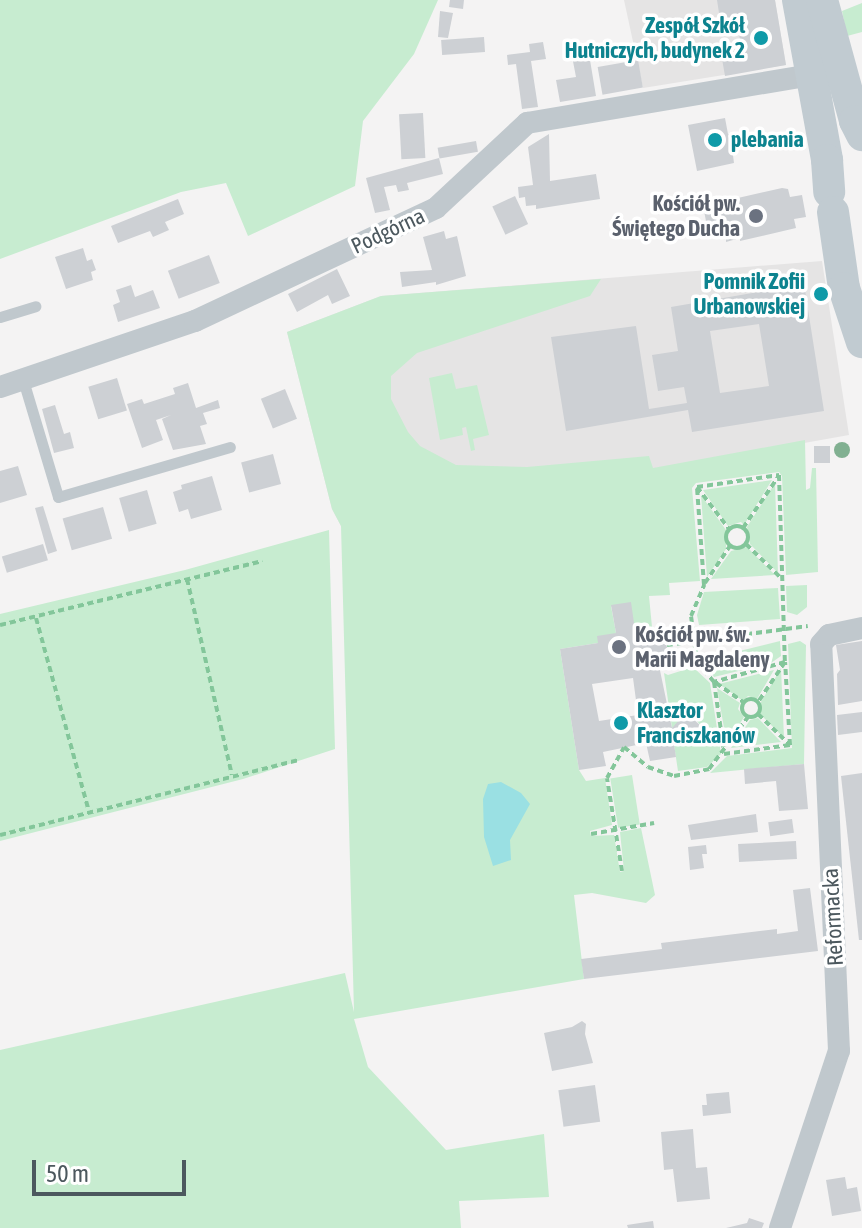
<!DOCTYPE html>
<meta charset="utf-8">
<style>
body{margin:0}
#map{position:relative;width:862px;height:1228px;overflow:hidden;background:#f4f3f3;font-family:"Asap Condensed",sans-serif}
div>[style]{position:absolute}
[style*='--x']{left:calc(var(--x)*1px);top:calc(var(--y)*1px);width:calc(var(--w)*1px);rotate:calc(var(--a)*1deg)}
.education>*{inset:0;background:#e5e4e4}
.green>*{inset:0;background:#c7ecd0;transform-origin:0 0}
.water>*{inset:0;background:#9ae0e3}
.building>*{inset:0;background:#cdd0d4;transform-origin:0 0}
.path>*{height:4px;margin-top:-2px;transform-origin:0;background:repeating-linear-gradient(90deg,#83c69a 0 6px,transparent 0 10px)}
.path>.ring{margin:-2px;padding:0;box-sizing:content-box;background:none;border:4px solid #83c69a;border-radius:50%}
.lane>*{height:11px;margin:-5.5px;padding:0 5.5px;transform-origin:5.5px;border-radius:5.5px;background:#c0c8cd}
.street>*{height:22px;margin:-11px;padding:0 11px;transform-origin:11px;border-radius:11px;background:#c0c8cd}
.secondary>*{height:32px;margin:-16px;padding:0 16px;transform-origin:16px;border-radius:16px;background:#c1cbd1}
.trees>*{width:16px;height:16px;margin:-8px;border-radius:50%;background:#81b091}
.dots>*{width:22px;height:22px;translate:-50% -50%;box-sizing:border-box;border:4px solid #fff;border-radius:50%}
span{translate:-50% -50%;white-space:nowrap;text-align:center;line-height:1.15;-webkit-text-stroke:7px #fff;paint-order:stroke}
.culture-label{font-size:22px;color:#0d838f;font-weight:700}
.right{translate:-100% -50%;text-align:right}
.left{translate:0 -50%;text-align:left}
.worship-label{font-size:22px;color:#5b616d;font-weight:700}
.street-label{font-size:22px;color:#4c585e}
.scale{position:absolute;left:32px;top:1160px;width:154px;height:36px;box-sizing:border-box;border:4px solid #4c585e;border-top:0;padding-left:10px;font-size:24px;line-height:28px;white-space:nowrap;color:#4c585e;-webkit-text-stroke:6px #fff;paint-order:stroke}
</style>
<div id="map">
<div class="education">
<div style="clip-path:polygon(624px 0,775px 0,786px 65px,643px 88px)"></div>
<div style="clip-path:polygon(822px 261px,849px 435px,341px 526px,332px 509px,287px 332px,381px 296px)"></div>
</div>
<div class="green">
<div style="clip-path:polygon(0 0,438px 0,414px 54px,363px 121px,355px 186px,248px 236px,226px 183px,181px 192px,0 259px)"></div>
<div style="clip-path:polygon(862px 3px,862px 32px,847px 36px,842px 11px)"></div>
<div style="clip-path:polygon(601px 279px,590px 296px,417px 353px,391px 376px,391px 399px,408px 432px,420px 446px,456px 465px,527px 467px,649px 456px,653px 468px,805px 440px,806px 490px,810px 488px,812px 468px,816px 468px,818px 572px,786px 575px,782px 476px,779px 472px,696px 483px,692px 488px,700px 581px,669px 583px,670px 595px,649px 596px,652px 627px,635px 630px,611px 606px,616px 633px,598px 643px,560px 649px,579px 770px,586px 781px,605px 778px,612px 825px,590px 831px,591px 836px,614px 835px,620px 872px,624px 871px,620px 832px,641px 828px,655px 895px,646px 903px,592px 893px,574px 895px,584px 979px,354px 1019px,368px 1067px,446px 1150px,544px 1134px,549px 1197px,459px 1201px,461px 1228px,0 1228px,0 1050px,345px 973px,354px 1012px,341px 526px,332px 509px,287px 332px,381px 296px)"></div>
<div style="clip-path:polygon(452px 373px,456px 389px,477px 385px,489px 435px,473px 439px,475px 450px,471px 451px,466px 427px,462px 428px,463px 435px,440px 440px,429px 378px)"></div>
<div style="clip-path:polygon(772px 480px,744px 525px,741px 522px,728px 526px,703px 490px)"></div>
<div style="clip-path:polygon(775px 483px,778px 573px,750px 544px,747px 527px)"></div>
<div style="clip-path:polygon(701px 495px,726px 530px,726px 549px,707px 577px)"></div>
<div style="clip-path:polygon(329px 530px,335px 749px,243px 779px,0 841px,0 614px,185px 570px)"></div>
<div style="clip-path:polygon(747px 547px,775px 575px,711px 579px,731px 551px)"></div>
<div style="clip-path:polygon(807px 585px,807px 607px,797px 615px,787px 612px,786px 586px)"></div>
<div style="clip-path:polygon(778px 588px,780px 619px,699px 625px,697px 615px,704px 592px)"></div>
<div style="clip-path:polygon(780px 641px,781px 656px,771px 663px,714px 677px,703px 660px)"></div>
<div style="clip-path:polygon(800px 641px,806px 645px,804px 764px,710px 773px,727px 756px,792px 748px,788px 644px)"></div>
<div style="clip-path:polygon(693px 667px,710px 683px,721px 754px,707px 767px,678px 771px,673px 738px,684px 744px,696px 743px,701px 726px,697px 721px,686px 717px,672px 728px,664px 673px,668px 675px)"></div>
<div style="clip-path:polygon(781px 668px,784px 738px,761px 715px,761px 702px)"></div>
<div style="clip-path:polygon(774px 670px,757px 699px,748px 696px,743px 701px,719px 684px)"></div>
<div style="clip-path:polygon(717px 688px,740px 703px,738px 709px,744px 717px,727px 745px)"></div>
<div style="clip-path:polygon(758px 718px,781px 742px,731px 748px,750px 720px)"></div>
<div style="left:632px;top:775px;width:50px;height:22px;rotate:81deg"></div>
</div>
<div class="water">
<div style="clip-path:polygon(501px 782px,521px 793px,530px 804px,510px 840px,511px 860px,493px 866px,484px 837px,483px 799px,488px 784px)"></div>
</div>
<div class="building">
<div style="clip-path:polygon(450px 0,464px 0,463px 9px,449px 7px)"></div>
<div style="clip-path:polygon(717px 0,775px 0,786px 65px,725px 76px,721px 53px,742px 50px,737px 24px,721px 26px)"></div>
<div style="clip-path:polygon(440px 11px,453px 13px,448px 38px,438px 37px)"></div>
<div style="left:484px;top:37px;width:15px;height:43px;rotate:86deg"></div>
<div style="clip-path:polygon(543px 42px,546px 59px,531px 61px,538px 107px,522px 109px,516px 64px,508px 65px,507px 55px,530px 52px,529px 44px)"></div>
<div style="clip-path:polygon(588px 48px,596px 96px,560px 102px,556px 80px,576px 77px,571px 51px)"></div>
<div style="left:638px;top:60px;width:28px;height:41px;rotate:80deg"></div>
<div style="left:423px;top:113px;width:45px;height:24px;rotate:87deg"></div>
<div style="clip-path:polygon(725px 118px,728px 134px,738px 132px,740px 146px,732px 148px,734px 163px,697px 171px,688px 125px)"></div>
<div style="clip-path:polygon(549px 134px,550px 181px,596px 174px,600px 199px,536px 209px,536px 205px,526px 206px,525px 197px,519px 198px,518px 187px,533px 185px,528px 147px)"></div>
<div style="left:476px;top:141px;width:11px;height:39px;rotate:80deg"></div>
<div style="clip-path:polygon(439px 158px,443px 174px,407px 183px,409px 190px,398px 192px,396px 185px,384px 187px,390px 210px,375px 213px,366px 178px)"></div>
<div style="clip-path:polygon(782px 188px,788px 189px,790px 197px,802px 195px,806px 217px,794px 219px,796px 228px,740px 241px,740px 238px,726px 242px,726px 232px,709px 236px,703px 206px)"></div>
<div style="left:515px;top:196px;width:31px;height:25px;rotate:65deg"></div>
<div style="clip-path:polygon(178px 199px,184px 214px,165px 222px,169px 230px,153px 237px,150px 231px,118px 243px,111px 226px)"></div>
<div style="clip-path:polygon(444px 231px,446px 239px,457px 236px,466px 276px,436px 285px,436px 282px,402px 287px,400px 272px,432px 270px,423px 237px)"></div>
<div style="clip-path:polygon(83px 248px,87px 261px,92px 259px,96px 270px,91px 272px,93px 280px,66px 289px,55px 257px)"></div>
<div style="left:209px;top:255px;width:30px;height:44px;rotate:69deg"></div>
<div style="clip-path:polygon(337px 269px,350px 296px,332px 304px,328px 295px,297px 312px,288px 294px)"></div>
<div style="clip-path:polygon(evenodd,804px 284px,824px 411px,692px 432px,688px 410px,566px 431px,551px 337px,636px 326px,649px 409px,687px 403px,684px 387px,658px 391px,652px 355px,678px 351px,671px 307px,804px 284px,759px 324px,769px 386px,720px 393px,710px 331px,759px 324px)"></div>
<div style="clip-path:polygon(131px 285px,135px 297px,153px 290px,160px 308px,118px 322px,113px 305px,120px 302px,116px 290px)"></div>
<div style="left:117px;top:378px;width:34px;height:30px;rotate:73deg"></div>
<div style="clip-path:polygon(188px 383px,196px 408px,218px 400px,220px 408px,203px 413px,207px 424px,200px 426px,206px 444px,173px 450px,162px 419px,171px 415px,156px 420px,163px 440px,142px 448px,127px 404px,142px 399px,144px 404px,175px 394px,173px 388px)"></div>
<div style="left:285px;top:389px;width:32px;height:26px;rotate:68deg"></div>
<div style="clip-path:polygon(55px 405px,64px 434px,70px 432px,74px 448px,54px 453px,42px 409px)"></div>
<div style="left:830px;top:446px;width:17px;height:16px;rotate:90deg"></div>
<div style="left:273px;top:454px;width:31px;height:33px;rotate:75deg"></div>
<div style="clip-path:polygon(18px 466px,27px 495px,0 503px,0 471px)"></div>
<div style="clip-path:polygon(212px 476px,222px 510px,191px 519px,188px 509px,179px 512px,173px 492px,182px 489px,181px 485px)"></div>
<div style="left:147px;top:490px;width:35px;height:29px;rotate:74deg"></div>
<div style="clip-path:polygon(43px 506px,57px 551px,48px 554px,35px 508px)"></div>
<div style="left:103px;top:507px;width:33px;height:42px;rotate:74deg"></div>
<div style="left:43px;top:544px;width:17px;height:43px;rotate:73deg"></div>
<div style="clip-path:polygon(evenodd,631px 602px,635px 630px,652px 627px,654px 637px,665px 636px,668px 654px,657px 656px,672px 728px,680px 719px,692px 718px,701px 726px,700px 738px,690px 745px,673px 738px,676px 757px,650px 761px,646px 743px,603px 752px,606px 766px,579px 770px,560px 649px,598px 643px,597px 636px,616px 633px,611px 605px,631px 602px,633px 678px,638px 715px,599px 721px,592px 684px,633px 678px)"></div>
<div style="clip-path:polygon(862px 641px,862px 701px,838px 705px,837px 674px,840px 670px,836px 645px)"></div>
<div style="clip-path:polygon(862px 712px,862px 732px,838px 735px,837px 715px)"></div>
<div style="clip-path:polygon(804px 764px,808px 809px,779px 811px,776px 781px,745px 784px,744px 769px)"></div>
<div style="clip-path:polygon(862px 773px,862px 940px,859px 940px,841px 776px)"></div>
<div style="clip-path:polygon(756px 814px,758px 832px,691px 840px,688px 825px)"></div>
<div style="left:792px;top:819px;width:14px;height:24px;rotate:82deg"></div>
<div style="left:796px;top:841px;width:18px;height:58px;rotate:87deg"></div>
<div style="clip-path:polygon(706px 845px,707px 854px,702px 854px,704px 868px,690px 870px,688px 847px)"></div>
<div style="clip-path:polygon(810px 888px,818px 951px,584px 979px,581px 959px,662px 949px,661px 943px,777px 929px,777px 934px,798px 931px,793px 890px)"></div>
<div style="clip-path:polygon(582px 1021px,586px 1024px,585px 1034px,593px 1063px,552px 1071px,544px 1033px,572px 1027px)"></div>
<div style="left:595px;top:1085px;width:37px;height:37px;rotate:82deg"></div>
<div style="clip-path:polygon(729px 1092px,731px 1113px,703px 1116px,702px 1105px,707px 1105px,706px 1094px)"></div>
<div style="clip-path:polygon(693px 1129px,696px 1168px,707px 1167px,710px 1199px,677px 1202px,673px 1169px,664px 1170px,661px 1132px)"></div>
<div style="clip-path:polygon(845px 1177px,847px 1189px,857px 1187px,861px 1211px,832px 1216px,826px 1180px)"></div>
<div style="clip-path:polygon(749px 1218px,764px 1223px,762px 1228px,726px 1228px,747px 1223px)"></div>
<div style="clip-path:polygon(653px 1221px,654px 1228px,628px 1228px,627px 1225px)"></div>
</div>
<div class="path">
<div style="--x:697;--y:487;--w:53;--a:52.7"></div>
<div class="ring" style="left:726px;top:526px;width:18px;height:18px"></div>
<div style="--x:743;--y:528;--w:62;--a:-55.5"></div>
<div style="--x:746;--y:544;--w:49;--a:44.2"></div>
<div style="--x:187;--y:579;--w:201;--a:77.1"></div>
<div style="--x:705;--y:583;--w:45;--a:-56"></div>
<div style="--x:36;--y:618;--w:201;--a:74.7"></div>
<div style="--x:0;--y:625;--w:270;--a:-13.7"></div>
<div style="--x:667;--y:645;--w:142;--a:-7.7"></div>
<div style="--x:714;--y:682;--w:70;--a:81.8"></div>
<div style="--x:716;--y:683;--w:33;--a:35"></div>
<div class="ring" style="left:742px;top:699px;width:14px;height:14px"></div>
<div style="--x:758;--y:714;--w:45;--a:44.1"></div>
<div style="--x:724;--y:754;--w:67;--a:-7.8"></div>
<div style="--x:790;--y:745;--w:83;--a:-93.4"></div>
<div style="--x:785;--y:662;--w:74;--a:164.3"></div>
<div style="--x:714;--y:682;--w:26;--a:-130"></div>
<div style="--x:697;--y:662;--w:46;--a:-97.4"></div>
<div style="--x:691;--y:616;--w:34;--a:-67"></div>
<div style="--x:704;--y:585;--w:98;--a:-94.1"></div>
<div style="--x:697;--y:487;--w:83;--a:-8.3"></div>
<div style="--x:779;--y:475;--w:187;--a:88.2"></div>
<div style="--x:785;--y:662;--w:48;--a:124"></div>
<div style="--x:591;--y:834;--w:64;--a:-9.9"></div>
<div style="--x:0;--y:835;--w:308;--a:-14.1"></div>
<div style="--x:622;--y:871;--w:94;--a:-99.2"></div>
<div style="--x:607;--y:778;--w:35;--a:-61"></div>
<div style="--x:624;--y:747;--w:31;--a:40"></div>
<div style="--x:648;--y:767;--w:28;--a:19"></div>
<div style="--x:674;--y:776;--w:36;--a:-11"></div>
<div style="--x:709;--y:769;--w:65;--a:-53.1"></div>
</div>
<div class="lane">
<div style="--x:0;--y:317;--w:37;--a:-17"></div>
<div style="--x:23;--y:380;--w:122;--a:73.3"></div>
<div style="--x:58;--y:497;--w:179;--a:-16.2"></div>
</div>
<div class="street">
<div style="--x:0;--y:387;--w:206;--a:-18.7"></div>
<div style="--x:195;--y:321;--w:266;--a:-25.1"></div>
<div style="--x:436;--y:208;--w:125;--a:-43"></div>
<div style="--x:527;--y:123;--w:289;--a:-9.6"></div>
<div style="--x:780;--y:1228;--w:187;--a:-71.6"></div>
<div style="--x:839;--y:1051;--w:407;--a:-92.5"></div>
<div style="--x:821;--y:644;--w:12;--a:-48"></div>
<div style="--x:829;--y:635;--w:34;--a:-12"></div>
</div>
<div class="secondary">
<div style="--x:798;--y:0;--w:163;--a:79.7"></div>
<div style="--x:827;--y:160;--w:32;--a:86"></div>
<div style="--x:822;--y:0;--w:125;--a:74.7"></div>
<div style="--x:855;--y:121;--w:16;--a:63"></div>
<div style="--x:833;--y:212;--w:77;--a:81.8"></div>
<div style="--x:844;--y:288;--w:57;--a:71.6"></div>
</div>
<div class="trees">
<div style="left:842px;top:450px"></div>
</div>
<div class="dots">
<div style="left:761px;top:38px;background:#0f9aa8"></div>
<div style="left:715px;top:140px;background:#0f9aa8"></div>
<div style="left:756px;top:216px;background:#6b7280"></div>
<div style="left:821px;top:294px;background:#0f9aa8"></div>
<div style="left:619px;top:647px;background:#6b7280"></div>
<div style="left:621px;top:723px;background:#0f9aa8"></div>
</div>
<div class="culture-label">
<span class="right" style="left:745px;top:38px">Zespół Szkół<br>Hutniczych, budynek 2</span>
<span class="left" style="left:731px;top:140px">plebania</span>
<span class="right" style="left:805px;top:294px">Pomnik Zofii<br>Urbanowskiej</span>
<span class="left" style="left:637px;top:723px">Klasztor<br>Franciszkanów</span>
</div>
<div class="worship-label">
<span class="right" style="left:740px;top:216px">Kościół pw.<br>Świętego Ducha</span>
<span class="left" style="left:635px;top:647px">Kościół pw. św.<br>Marii Magdaleny</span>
</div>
<div class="street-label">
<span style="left:388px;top:231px;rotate:-25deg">Podgórna</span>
<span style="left:833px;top:917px;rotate:-93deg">Reformacka</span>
</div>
<div class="scale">50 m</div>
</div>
